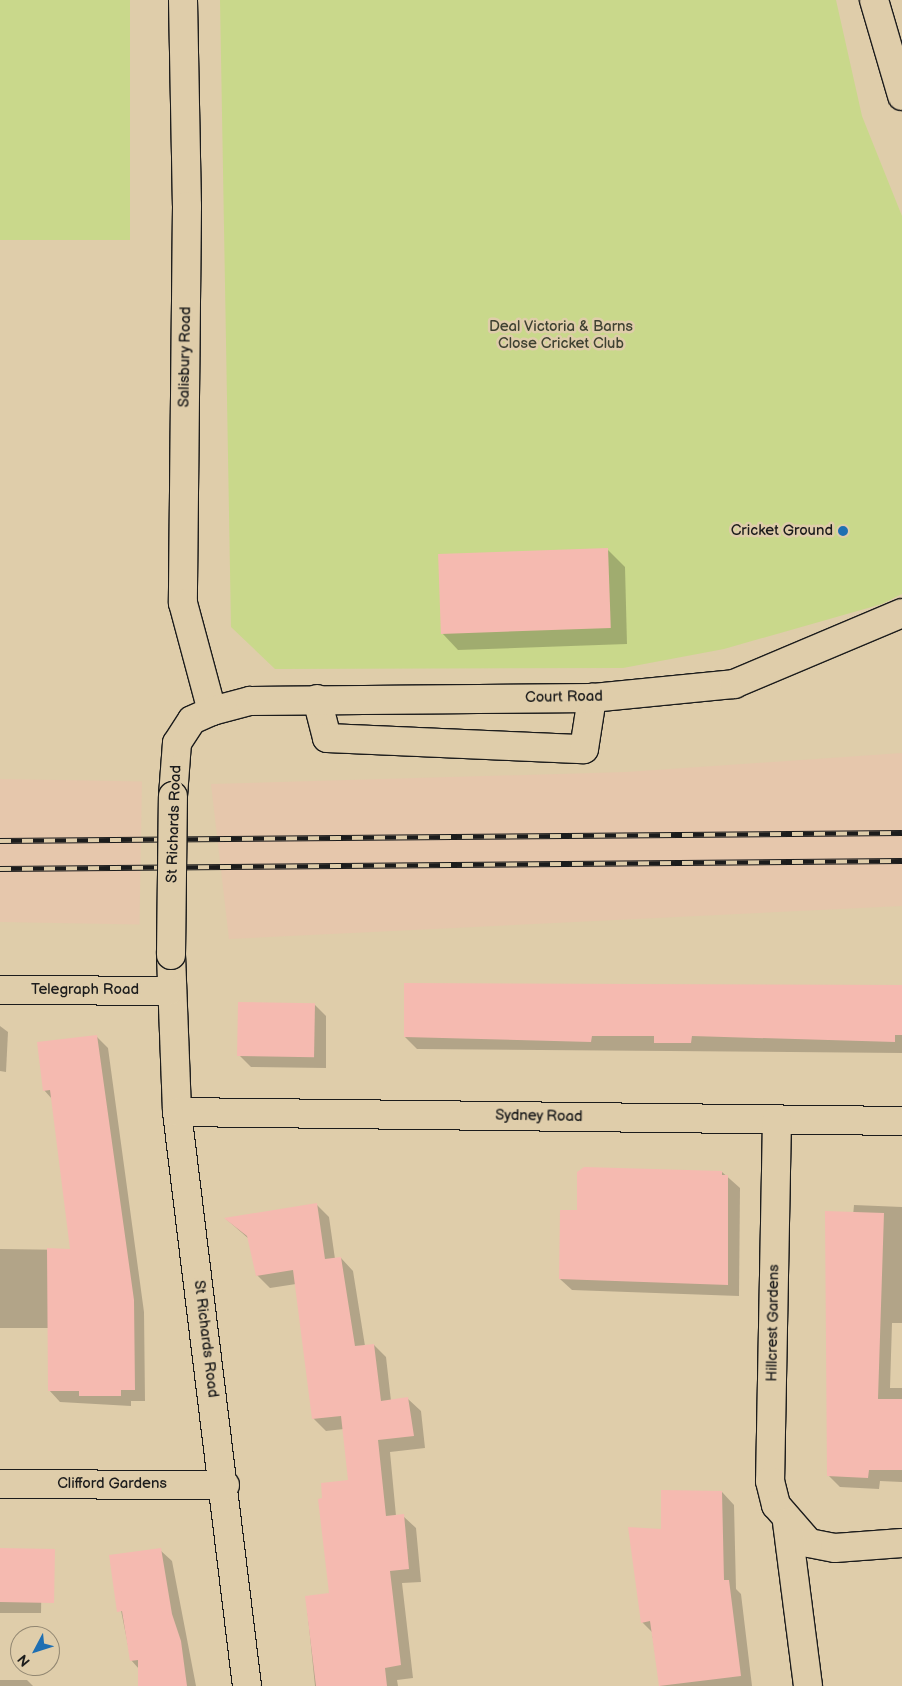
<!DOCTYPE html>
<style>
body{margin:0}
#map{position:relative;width:902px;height:1686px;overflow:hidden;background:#dfcdaa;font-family:"Balsamiq Sans",sans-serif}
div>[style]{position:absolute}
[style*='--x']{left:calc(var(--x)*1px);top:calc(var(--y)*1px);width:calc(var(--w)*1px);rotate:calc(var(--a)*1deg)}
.built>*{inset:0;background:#e6c7ac;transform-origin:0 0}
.green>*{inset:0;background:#c9d88b;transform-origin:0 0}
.shadow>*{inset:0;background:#0003}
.building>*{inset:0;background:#f5bab0;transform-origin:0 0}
.roads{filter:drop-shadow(1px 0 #1c1c1c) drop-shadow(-1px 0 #1c1c1c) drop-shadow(0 1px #1c1c1c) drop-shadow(0 -1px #1c1c1c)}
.minor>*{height:28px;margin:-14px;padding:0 14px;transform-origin:14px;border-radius:14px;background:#dfcdaa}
.rail>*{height:5.5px;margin-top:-2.75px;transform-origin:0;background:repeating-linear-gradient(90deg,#dfcdaa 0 11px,#1c1c1c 0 22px);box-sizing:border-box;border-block:1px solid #1c1c1c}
.bridges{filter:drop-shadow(1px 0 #1c1c1c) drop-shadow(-1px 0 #1c1c1c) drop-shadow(0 1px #1c1c1c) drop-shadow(0 -1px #1c1c1c)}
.minor-bridge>*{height:28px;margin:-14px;padding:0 14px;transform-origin:14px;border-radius:14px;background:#dfcdaa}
.dots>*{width:14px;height:14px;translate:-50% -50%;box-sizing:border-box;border:2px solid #dfcdaa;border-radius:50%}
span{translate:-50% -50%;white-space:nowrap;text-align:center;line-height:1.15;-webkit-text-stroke:5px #dfcdaa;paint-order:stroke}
.park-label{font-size:15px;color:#3f4232}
.street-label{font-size:15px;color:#1c1c1c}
.poi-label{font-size:15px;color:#1c1c1c}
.right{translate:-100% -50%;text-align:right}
.north{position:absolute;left:10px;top:1626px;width:50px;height:50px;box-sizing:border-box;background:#dfcdaa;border:1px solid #918671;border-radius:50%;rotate:230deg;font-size:14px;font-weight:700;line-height:20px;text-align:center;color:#1c1c1c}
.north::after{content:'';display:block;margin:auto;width:18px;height:22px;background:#1f6fb2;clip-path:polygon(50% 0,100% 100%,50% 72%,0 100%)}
</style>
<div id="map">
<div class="built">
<div style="clip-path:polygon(902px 753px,902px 906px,229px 939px,211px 784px,626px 772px)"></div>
<div style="left:0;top:779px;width:142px;height:143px;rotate:1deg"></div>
</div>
<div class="green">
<div style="left:0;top:0;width:130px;height:240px"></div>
<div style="clip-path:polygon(220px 0,836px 0,862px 116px,902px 216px,902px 594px,882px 604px,724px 649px,623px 668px,275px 669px,231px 627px)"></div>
</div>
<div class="shadow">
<div style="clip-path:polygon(608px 550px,625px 567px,627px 644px,458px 650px,442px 633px)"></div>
<div style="clip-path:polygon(902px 986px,902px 1053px,417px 1049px,405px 1037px)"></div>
<div style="clip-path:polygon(314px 1004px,326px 1016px,326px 1068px,251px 1067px,239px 1055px)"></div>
<div style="clip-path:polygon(0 1026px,8px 1032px,6px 1072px,0 1071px)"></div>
<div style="clip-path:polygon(97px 1037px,108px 1048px,144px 1312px,145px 1401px,131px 1401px,131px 1406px,60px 1402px,49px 1390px,48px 1328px,0 1328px,0 1249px,71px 1250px,52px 1099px,44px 1090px)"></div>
<div style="clip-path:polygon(722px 1172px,740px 1188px,739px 1296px,572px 1290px,560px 1279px,578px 1211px)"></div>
<div style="clip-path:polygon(316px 1204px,329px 1217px,335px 1259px,341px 1258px,353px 1271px,365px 1346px,374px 1345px,386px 1357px,391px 1401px,408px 1399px,421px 1411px,425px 1448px,390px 1452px,396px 1516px,403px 1516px,416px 1528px,421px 1582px,402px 1583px,413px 1678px,397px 1680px,398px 1686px,315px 1686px,306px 1597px,330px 1594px,349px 1481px,344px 1429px,326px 1431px,313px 1418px,296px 1284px,270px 1288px,257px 1275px,249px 1239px,226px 1219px)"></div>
<div style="clip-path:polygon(854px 1205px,902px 1207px,902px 1323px,892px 1323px,890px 1388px,902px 1388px,902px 1482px,880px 1481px,879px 1489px,840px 1487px,829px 1476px)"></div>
<div style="clip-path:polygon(722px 1492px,734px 1505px,736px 1589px,741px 1594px,752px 1686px,660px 1686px,652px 1632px,642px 1622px,662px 1530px)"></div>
<div style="clip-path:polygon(0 1549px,42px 1561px,41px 1613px,0 1613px)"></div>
<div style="clip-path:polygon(160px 1550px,172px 1561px,196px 1686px,139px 1686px,139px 1669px,131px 1660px,110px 1556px)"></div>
<div style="clip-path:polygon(0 1680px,27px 1680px,33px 1686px,0 1686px)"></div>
</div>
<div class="building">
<div style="left:608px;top:548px;width:80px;height:170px;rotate:88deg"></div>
<div style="clip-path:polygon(404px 983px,902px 985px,902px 1035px,895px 1035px,895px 1042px,692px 1036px,691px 1043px,654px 1043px,654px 1036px,592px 1036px,591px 1042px,404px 1037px)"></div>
<div style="left:238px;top:1002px;width:77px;height:54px;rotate:1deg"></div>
<div style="clip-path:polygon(97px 1035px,134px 1300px,135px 1390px,121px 1390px,121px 1396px,79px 1396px,79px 1391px,48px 1391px,47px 1248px,70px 1249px,50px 1090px,43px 1091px,37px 1042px)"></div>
<div style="clip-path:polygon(584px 1167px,722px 1171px,722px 1175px,728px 1175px,728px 1285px,559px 1279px,560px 1210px,577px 1210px,577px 1172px)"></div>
<div style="clip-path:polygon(317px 1203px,325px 1259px,341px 1257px,355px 1346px,374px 1344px,381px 1401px,408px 1397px,414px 1436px,378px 1440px,386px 1516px,404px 1514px,409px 1569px,390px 1571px,401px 1665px,385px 1668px,387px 1686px,316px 1686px,305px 1596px,329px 1593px,318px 1499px,322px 1498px,321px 1483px,348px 1480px,341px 1416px,312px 1419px,293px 1270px,256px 1276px,247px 1236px,224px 1218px)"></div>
<div style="clip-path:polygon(825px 1211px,884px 1213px,878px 1399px,902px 1399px,902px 1470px,869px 1470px,868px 1478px,827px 1476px)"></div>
<div style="clip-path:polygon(661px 1490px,722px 1491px,724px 1580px,729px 1580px,741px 1676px,659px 1686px,650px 1621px,641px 1623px,628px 1527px,661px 1529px)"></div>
<div style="left:0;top:1548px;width:55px;height:54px;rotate:1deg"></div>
<div style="clip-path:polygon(161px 1548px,172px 1614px,181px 1641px,187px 1686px,138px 1686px,138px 1660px,130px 1661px,122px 1611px,117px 1612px,109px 1555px)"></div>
</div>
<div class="roads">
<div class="minor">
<div style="--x:183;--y:0;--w:206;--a:88.9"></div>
<div style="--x:187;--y:206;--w:397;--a:90.6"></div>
<div style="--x:183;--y:603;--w:112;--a:75"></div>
<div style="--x:874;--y:0;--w:100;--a:73.7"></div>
<div style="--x:317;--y:699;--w:40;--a:75.6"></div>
<div style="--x:327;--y:738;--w:257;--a:2.5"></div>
<div style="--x:584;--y:749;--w:52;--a:-81.1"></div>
<div style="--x:173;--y:796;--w:53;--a:-85.7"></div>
<div style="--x:177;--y:743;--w:27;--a:-57"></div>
<div style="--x:192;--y:720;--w:22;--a:-24"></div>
<div style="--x:212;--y:711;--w:39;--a:-15"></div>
<div style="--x:250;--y:701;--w:342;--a:-0.5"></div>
<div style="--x:592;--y:698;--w:143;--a:-5.6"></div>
<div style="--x:734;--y:684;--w:182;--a:-22.9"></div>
<div style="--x:171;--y:955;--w:157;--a:87.8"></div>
<div style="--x:177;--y:1112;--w:578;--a:83.05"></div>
<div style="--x:0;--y:990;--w:170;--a:0.3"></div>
<div style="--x:177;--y:1112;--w:725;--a:0.71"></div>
<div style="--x:777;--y:1119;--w:362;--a:91.1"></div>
<div style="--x:770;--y:1481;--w:25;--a:76"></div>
<div style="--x:776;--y:1505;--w:50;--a:49"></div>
<div style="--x:809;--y:1543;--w:26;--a:11"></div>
<div style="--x:835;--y:1548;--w:67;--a:-4.3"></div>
<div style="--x:0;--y:1484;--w:225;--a:0.3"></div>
<div style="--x:787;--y:1522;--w:165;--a:82.7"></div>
</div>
</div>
<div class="rail">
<div style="--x:0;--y:841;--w:902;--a:-0.51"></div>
<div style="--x:0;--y:869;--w:902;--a:-0.51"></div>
</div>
<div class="bridges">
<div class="minor-bridge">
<div style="--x:171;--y:955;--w:159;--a:-89.3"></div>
</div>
</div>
<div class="dots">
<div style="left:843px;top:531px;background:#1f6fb2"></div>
</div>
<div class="park-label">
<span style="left:561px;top:335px">Deal Victoria &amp; Barns<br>Close Cricket Club</span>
</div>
<div class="street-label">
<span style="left:185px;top:357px;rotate:-89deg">Salisbury Road</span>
<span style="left:564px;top:697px;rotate:-1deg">Court Road</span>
<span style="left:174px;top:824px;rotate:-88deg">St Richards Road</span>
<span style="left:85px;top:990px">Telegraph Road</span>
<span style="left:539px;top:1116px;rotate:1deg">Sydney Road</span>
<span style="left:773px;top:1323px;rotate:-89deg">Hillcrest Gardens</span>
<span style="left:206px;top:1339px;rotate:83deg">St Richards Road</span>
<span style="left:112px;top:1484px">Clifford Gardens</span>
</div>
<div class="poi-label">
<span class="right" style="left:833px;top:531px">Cricket Ground</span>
</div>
<div class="north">N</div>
</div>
